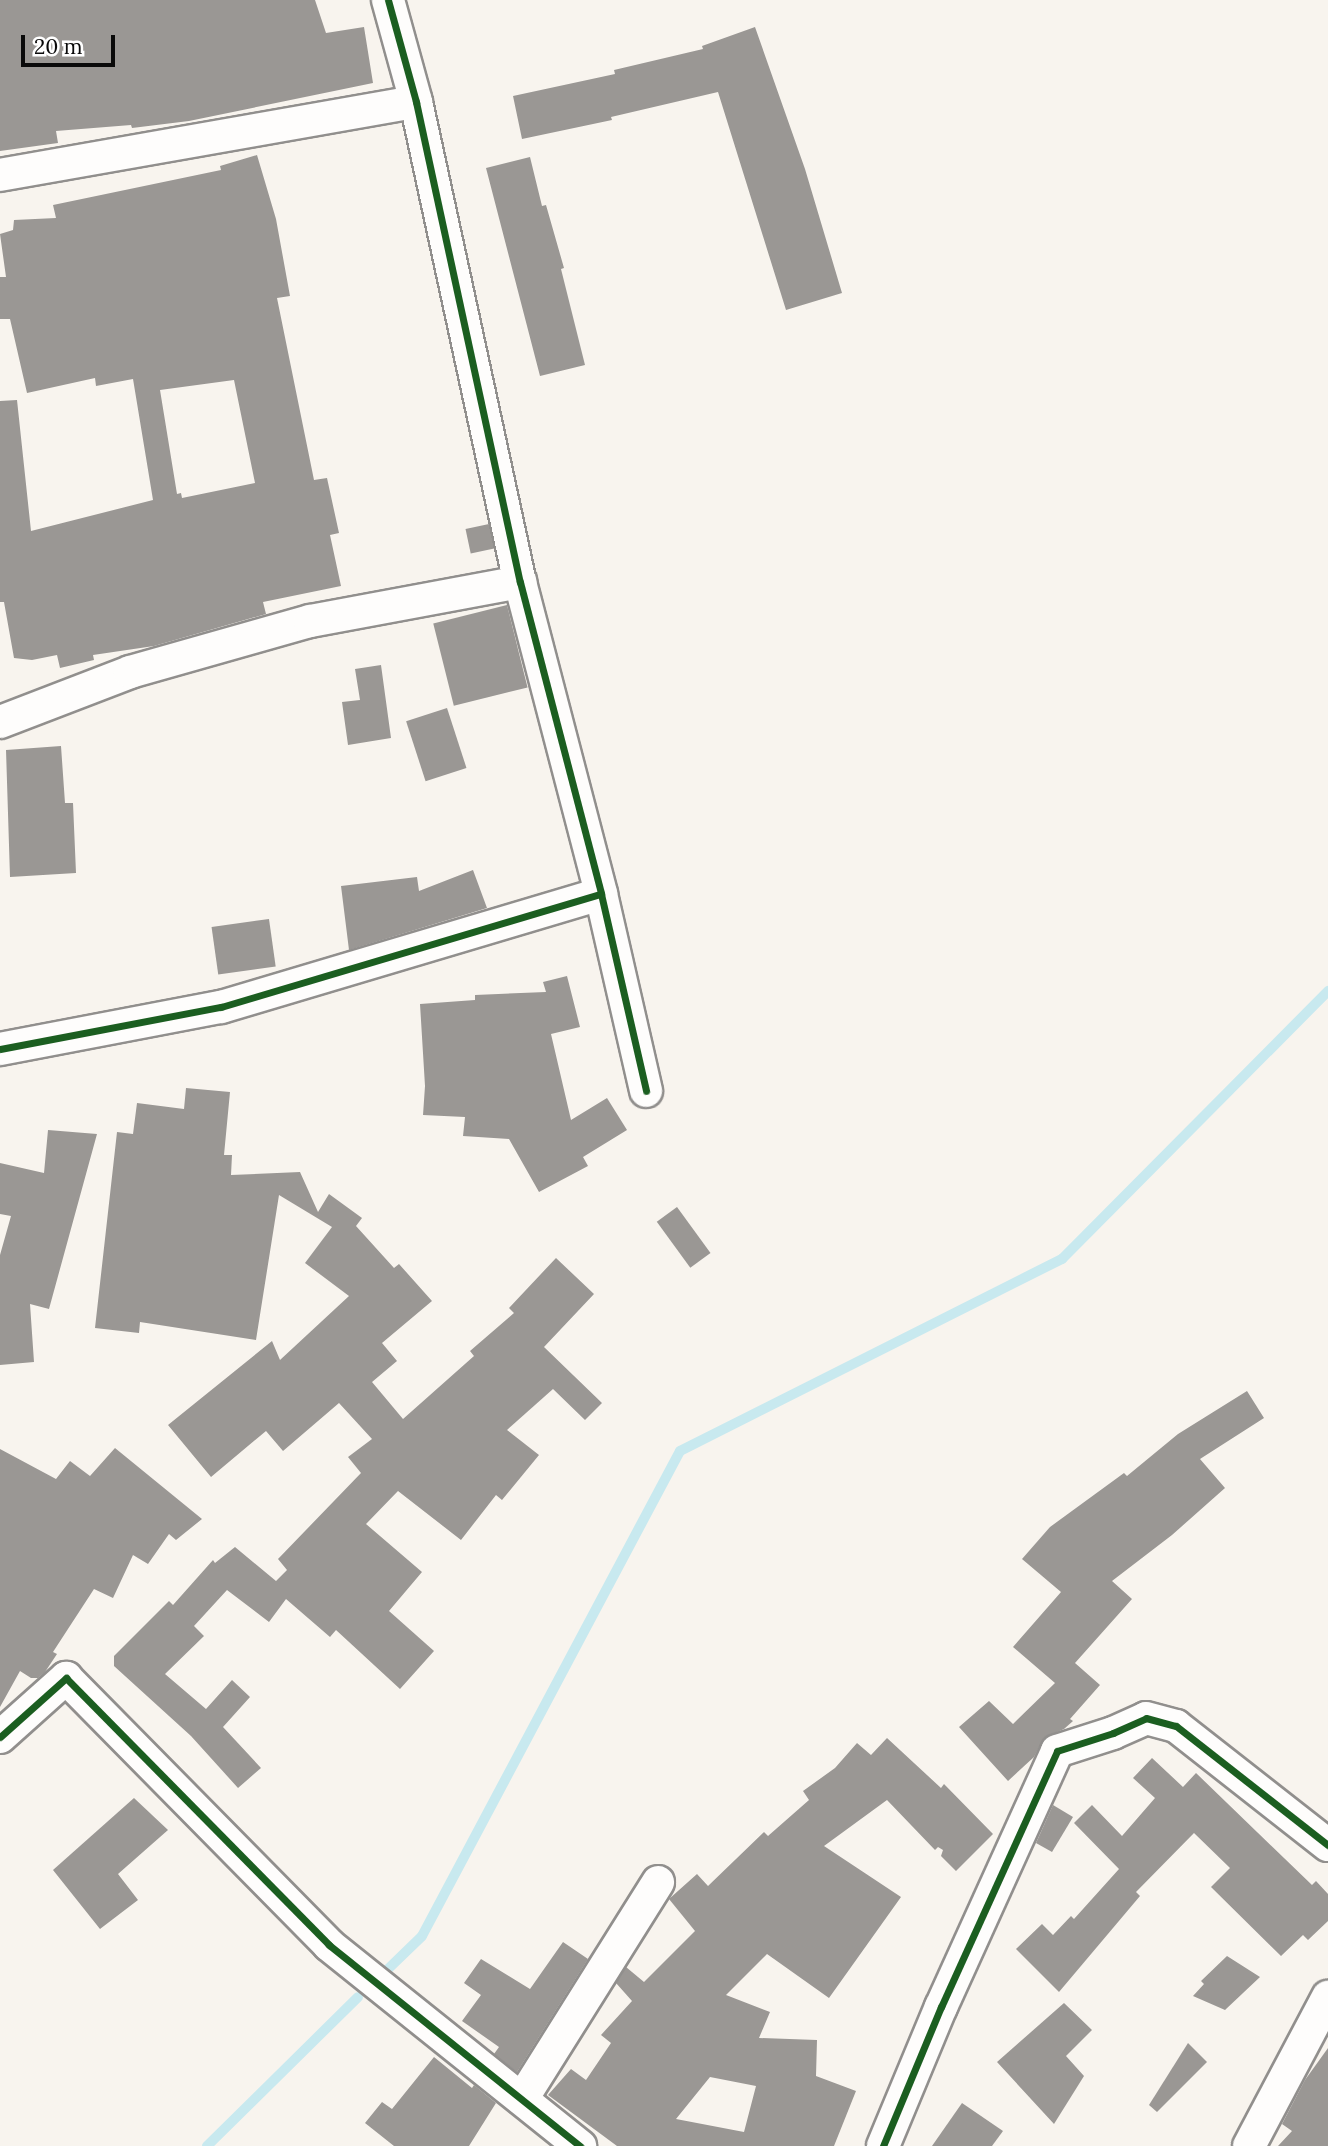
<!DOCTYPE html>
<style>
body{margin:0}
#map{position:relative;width:1328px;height:2146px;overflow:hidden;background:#f8f4ee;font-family:Lora,serif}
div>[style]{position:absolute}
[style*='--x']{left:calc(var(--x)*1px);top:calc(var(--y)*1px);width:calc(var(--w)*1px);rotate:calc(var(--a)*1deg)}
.stream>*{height:10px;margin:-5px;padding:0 5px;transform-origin:5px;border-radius:5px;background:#c8e9ef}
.building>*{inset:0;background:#9a9794;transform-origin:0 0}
.roads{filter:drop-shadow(2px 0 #918f8d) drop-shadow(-2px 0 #918f8d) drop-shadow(0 2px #918f8d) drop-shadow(0 -2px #918f8d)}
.street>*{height:32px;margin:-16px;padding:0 16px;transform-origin:16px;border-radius:16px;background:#fefdfc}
.cycleway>*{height:7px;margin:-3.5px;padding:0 3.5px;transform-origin:3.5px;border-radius:3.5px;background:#1b5e20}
span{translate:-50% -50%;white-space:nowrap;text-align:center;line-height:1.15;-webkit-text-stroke:7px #fff;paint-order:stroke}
.scale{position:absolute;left:21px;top:35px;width:94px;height:32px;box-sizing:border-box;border:4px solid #0a0a0a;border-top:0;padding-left:9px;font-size:21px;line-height:24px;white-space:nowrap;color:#0a0a0a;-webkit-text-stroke:5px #fff;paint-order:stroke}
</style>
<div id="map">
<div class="stream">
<div style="--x:388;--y:1969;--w:47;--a:-44.1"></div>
<div style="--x:422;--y:1936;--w:549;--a:-61.99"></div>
<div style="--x:680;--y:1451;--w:428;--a:-26.7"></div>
<div style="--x:1062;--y:1259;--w:378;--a:-45.2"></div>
<div style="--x:207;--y:2146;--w:212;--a:-44.6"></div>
</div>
<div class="building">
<div style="clip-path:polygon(0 0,315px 0,326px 33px,364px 27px,373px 83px,189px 121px,132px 128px,131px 125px,56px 131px,58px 143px,0 151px)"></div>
<div style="clip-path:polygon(755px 27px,805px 169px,842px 293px,786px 310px,718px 92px,611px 117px,612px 120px,522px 139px,513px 96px,615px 74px,614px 70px,703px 49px,702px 46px)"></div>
<div style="clip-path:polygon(evenodd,257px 155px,276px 219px,290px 296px,277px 298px,314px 480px,327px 478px,339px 533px,330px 535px,341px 586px,263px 602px,266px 614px,154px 646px,93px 655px,94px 660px,60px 668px,57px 655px,32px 660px,14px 658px,4px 602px,0 602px,0 401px,17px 400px,31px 531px,153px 500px,133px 379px,96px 386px,95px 378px,27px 393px,10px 319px,0 319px,0 277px,6px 277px,0 234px,13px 230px,14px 220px,56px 218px,53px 205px,221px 170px,220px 166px,257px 155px,234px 380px,255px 483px,182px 498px,181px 493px,177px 494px,160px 390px,234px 380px)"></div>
<div style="clip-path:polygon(530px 157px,542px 206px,546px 205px,564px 268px,561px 269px,585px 365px,540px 376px,486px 168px)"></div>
<div style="left:489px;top:524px;width:25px;height:24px;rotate:78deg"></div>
<div style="left:507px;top:605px;width:85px;height:76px;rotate:76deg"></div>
<div style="clip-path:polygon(381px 665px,391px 738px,348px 745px,342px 702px,360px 700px,355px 669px)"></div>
<div style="left:447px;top:708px;width:63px;height:43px;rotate:72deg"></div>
<div style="clip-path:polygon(61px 746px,65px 803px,73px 803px,76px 873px,10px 877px,6px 750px)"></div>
<div style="clip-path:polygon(473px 870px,487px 908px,349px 950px,341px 886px,417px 877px,419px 891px)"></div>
<div style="left:269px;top:919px;width:48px;height:58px;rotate:82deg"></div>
<div style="clip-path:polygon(567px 976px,580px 1027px,551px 1034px,571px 1120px,607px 1098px,627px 1130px,583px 1157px,588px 1166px,539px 1192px,509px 1139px,463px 1136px,465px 1117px,423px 1115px,425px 1086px,420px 1004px,475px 1000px,475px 995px,546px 992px,543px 982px)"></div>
<div style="clip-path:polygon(186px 1088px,230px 1092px,224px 1155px,232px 1155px,231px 1175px,300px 1172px,318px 1212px,329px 1194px,362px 1218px,356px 1226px,394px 1268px,399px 1264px,432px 1301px,382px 1343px,397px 1361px,372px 1382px,403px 1419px,474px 1356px,470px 1351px,514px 1313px,509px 1308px,556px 1258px,594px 1294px,544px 1347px,602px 1403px,585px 1420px,553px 1389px,507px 1430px,539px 1455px,502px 1500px,496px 1495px,461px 1540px,398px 1491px,366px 1524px,422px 1572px,389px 1611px,434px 1651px,400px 1689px,336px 1630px,330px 1637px,286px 1599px,269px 1622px,227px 1590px,194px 1626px,204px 1636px,165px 1674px,206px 1709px,232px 1680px,250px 1697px,223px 1727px,261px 1768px,238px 1788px,191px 1736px,114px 1666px,114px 1656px,169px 1601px,173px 1605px,213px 1560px,215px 1563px,235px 1547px,276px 1581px,287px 1570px,278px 1559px,361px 1473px,348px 1457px,372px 1439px,339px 1403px,283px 1451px,266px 1431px,211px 1477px,168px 1425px,272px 1341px,280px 1360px,349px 1296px,305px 1263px,332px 1227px,279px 1195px,256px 1340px,140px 1322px,139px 1333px,95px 1328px,117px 1132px,133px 1134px,137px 1103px,184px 1109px)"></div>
<div style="clip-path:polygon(48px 1130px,97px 1134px,49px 1309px,30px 1304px,34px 1362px,0 1365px,0 1255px,11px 1216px,0 1214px,0 1163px,44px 1173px)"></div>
<div style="left:677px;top:1207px;width:57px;height:25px;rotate:54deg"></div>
<div style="clip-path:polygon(1247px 1391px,1264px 1418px,1200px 1459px,1225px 1488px,1172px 1535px,1112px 1581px,1132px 1599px,1075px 1663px,1100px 1685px,1070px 1719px,1073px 1721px,1064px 1729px,1044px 1738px,1034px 1757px,1008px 1781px,959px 1727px,989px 1701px,1013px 1724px,1055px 1683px,1013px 1647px,1061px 1592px,1022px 1559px,1050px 1527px,1124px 1473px,1127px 1476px,1178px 1434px)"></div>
<div style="clip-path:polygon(115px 1448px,202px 1519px,176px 1540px,169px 1534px,148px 1564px,133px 1555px,113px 1598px,94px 1589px,53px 1652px,57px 1654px,45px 1672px,38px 1678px,31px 1678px,20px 1671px,0 1707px,0 1449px,56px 1479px,70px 1461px,90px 1476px)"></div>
<div style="clip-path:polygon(evenodd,887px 1738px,941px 1788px,944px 1784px,993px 1834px,956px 1871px,941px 1856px,943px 1850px,938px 1847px,935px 1850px,887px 1800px,824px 1846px,901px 1897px,829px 1998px,767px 1954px,726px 1995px,770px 2012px,759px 2038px,817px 2040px,816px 2076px,856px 2091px,834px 2146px,617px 2146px,548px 2095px,571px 2069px,586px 2080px,611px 2043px,601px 2035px,632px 2001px,616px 1983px,626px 1967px,644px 1982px,695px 1931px,669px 1899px,697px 1874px,708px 1886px,764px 1832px,768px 1836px,809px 1800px,803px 1791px,835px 1768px,857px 1743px,871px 1755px,887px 1738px,710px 2077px,756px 2086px,744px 2132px,676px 2119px,710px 2077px)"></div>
<div style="clip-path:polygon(1152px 1758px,1183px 1787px,1196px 1773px,1312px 1885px,1316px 1881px,1328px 1894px,1328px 1921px,1308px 1940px,1303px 1935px,1281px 1956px,1211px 1887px,1230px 1868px,1194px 1833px,1136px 1892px,1140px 1896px,1059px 1992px,1016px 1949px,1042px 1924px,1053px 1935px,1071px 1916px,1074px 1919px,1119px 1869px,1074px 1823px,1092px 1805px,1122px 1836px,1155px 1798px,1133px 1778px)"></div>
<div style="clip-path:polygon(134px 1798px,168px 1830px,118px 1874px,138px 1900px,100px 1929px,53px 1870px)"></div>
<div style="clip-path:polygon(1053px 1805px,1073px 1817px,1052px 1852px,1036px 1843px)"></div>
<div style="clip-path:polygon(563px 1942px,588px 1959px,517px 2072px,494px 2054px,499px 2047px,462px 2021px,481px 1995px,464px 1983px,481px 1959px,530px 1989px)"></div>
<div style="clip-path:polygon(1227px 1956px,1260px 1977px,1225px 2010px,1193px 1996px,1204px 1984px,1201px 1981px)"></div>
<div style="clip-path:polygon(1064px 2003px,1092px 2030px,1066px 2056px,1084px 2076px,1054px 2124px,997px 2062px)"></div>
<div style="clip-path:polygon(1188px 2043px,1207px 2062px,1157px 2112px,1149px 2105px)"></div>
<div style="clip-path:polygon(1328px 2048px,1328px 2146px,1278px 2146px,1292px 2131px,1282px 2124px,1305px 2080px)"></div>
<div style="clip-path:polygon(434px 2057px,472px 2088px,474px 2085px,496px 2103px,469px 2146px,394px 2146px,365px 2123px,382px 2102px,392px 2109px)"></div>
<div style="clip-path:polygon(962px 2103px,1003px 2131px,992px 2146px,932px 2146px)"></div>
</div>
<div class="roads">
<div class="street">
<div style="--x:388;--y:0;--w:106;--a:74.6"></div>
<div style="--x:416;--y:102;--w:491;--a:77.8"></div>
<div style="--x:520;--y:582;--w:322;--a:75.4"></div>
<div style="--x:601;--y:894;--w:202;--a:77.1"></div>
<div style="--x:0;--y:175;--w:422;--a:-10"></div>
<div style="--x:0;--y:722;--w:139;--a:-21"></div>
<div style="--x:130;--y:672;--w:187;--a:-15.8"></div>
<div style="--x:310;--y:621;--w:214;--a:-10.5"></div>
<div style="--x:0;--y:1049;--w:225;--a:-10.8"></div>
<div style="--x:221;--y:1007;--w:396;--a:-16.6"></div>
<div style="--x:0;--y:1737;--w:89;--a:-41.8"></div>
<div style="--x:66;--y:1678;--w:375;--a:45.4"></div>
<div style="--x:329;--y:1945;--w:322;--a:38.7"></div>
<div style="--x:522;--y:2099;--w:256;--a:-57.9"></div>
<div style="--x:883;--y:2146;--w:151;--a:-67.4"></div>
<div style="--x:941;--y:2007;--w:281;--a:-65.6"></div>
<div style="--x:1057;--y:1751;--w:59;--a:-17.8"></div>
<div style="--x:1113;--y:1733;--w:36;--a:-24"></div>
<div style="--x:1146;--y:1718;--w:31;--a:15"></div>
<div style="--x:1176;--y:1726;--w:193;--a:38.1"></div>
<div style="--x:1249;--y:2146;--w:169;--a:-62.1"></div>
</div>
</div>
<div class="cycleway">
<div style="--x:388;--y:0;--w:106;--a:74.6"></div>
<div style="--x:416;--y:102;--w:491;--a:77.8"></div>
<div style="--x:520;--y:582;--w:322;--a:75.4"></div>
<div style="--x:601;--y:894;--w:202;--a:77.1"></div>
<div style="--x:0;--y:1049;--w:225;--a:-10.8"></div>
<div style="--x:221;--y:1007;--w:396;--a:-16.6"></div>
<div style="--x:0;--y:1737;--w:89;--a:-41.8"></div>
<div style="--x:66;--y:1678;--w:375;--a:45.4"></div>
<div style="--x:329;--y:1945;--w:322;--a:38.7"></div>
<div style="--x:883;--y:2146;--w:151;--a:-67.4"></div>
<div style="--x:941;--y:2007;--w:281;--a:-65.6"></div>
<div style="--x:1057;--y:1751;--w:59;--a:-17.8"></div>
<div style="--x:1113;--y:1733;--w:36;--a:-24"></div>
<div style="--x:1146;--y:1718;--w:31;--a:15"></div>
<div style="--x:1176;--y:1726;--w:193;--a:38.1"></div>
</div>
<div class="scale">20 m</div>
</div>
